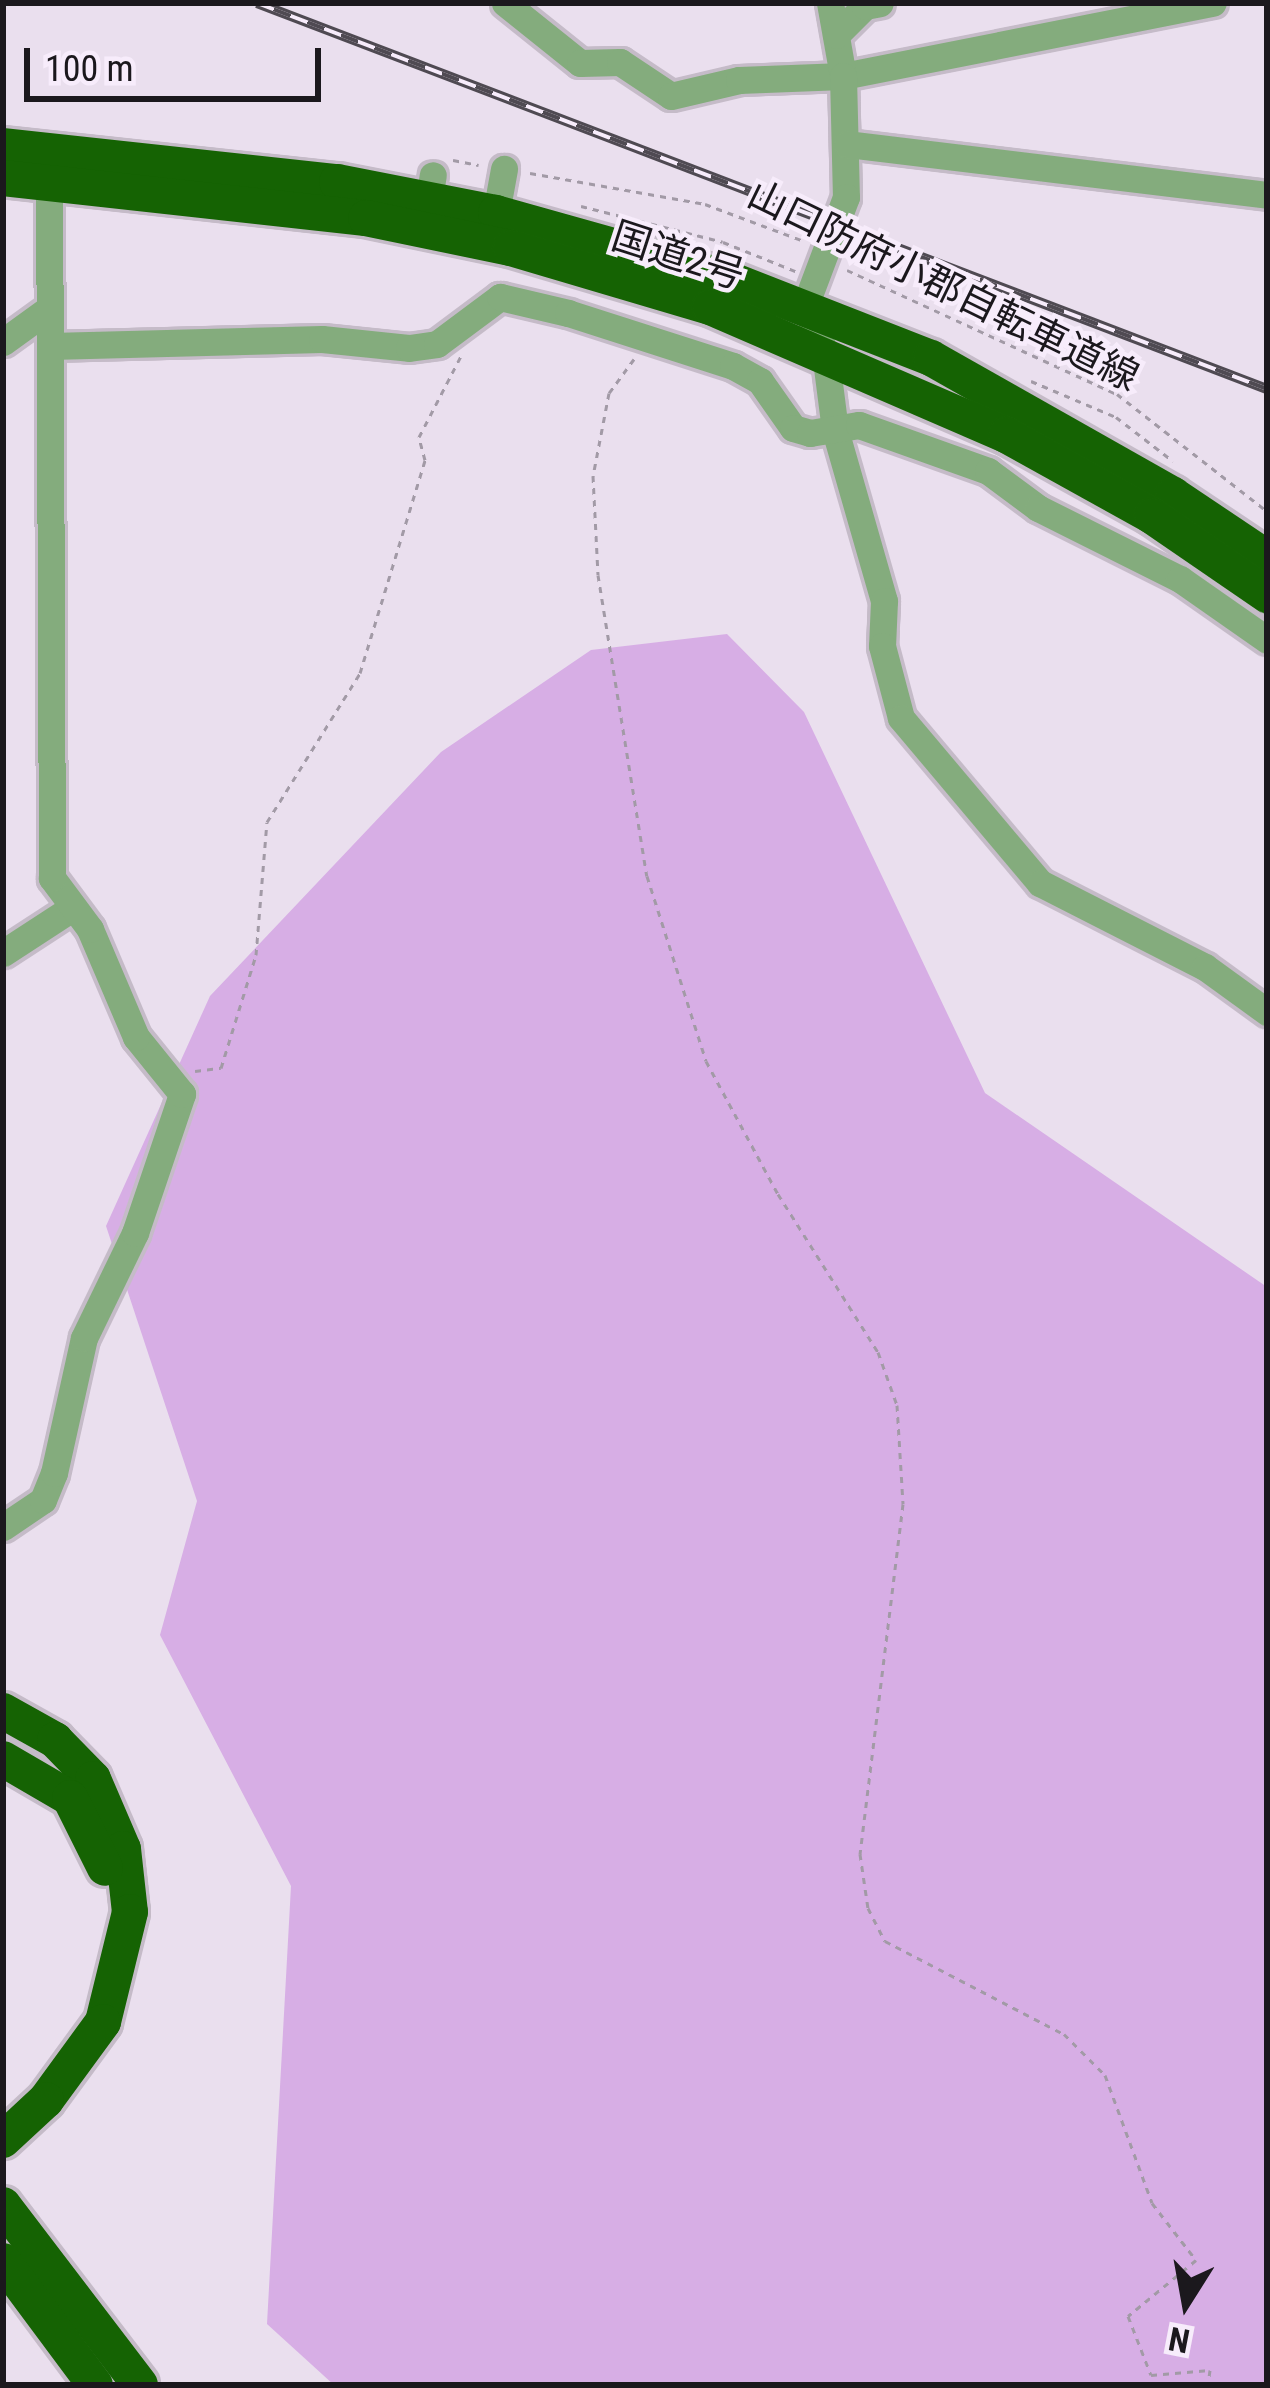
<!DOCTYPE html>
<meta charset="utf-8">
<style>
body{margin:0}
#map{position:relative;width:1270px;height:2388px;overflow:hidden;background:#eadfee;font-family:"Roboto Condensed","Noto Sans JP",sans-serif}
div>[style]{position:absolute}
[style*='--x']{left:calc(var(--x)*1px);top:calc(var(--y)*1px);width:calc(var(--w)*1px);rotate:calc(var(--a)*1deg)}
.green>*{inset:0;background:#d7aee5}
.path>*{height:3px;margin-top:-1.5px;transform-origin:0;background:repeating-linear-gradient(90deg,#a29aa6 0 6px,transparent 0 12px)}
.roads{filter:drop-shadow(3px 0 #c5bbc8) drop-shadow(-3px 0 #c5bbc8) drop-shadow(0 3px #c5bbc8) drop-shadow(0 -3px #c5bbc8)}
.minor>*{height:27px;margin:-13.5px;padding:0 13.5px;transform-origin:13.5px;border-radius:13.5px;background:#84ac7d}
.highway>*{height:36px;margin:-18px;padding:0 18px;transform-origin:18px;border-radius:18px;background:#156303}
.rail>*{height:10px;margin-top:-5px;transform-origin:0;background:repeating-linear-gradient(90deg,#f7ecfb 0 18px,#4f4a52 0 36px);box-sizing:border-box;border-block:3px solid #4f4a52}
span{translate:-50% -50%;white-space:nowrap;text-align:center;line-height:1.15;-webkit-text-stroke:9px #f7ecfb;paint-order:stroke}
.street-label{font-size:39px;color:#1b181d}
.frame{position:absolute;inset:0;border:6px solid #1b181d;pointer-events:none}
.north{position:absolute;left:1126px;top:2244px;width:120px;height:120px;-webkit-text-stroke:9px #f7ecfb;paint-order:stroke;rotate:191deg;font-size:33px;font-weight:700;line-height:48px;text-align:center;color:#1b181d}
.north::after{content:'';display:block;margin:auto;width:42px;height:54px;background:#1b181d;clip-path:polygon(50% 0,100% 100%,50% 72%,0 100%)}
.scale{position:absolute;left:24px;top:48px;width:297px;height:54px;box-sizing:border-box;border:6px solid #1b181d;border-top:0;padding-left:15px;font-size:36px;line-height:42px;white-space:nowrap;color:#1b181d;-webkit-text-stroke:9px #f7ecfb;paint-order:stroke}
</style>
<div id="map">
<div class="green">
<div style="clip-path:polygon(727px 634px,804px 712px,985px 1093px,1267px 1287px,1267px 2385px,334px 2385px,267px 2324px,291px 1886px,160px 1635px,197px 1501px,106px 1226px,210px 996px,441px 752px,591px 650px)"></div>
</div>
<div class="path">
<div style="--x:453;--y:160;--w:26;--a:11"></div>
<div style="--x:530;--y:173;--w:178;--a:10"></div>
<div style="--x:705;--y:204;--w:106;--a:20.5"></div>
<div style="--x:581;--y:206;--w:146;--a:14.2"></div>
<div style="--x:723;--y:242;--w:78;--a:21.9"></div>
<div style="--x:847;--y:270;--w:297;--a:24.7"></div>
<div style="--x:1117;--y:394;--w:190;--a:38"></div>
<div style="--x:634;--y:359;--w:42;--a:126.3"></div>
<div style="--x:609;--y:393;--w:85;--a:100.9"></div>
<div style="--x:593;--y:476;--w:99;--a:87.1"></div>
<div style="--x:598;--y:575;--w:305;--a:80.8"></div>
<div style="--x:647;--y:876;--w:194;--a:72.3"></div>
<div style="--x:706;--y:1061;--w:151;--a:61.6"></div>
<div style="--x:778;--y:1194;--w:187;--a:57.7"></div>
<div style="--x:878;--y:1352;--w:56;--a:70.3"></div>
<div style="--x:897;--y:1405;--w:99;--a:86.5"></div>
<div style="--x:903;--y:1504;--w:353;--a:97"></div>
<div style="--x:860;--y:1854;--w:55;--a:81.6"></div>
<div style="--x:868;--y:1908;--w:37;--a:63"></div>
<div style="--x:885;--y:1941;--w:202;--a:27.5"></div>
<div style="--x:1064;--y:2034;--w:58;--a:45"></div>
<div style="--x:1105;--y:2075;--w:136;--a:69.8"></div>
<div style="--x:1152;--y:2203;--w:72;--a:52.3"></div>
<div style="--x:1196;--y:2260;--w:88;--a:140.5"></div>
<div style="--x:1128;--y:2316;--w:63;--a:68.7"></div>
<div style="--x:1151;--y:2375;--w:59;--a:-4.8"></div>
<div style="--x:1210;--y:2370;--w:15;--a:98"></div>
<div style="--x:1031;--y:381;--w:92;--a:23"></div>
<div style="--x:1116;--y:417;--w:72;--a:37.7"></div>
<div style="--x:195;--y:1071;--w:26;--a:-7"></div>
<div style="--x:221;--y:1068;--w:118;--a:-72.8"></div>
<div style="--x:256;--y:955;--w:133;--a:-85.3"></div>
<div style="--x:267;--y:822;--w:176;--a:-58"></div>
<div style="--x:360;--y:673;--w:223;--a:-73"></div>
<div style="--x:425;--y:460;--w:24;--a:-105"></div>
<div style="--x:419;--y:437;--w:93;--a:-62.6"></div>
</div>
<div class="roads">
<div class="minor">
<div style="--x:505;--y:3;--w:96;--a:38.7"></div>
<div style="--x:580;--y:63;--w:40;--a:-1.4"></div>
<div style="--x:620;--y:62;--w:61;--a:33.7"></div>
<div style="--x:671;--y:96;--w:70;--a:-13.2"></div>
<div style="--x:739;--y:80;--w:104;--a:-2.2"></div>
<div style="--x:843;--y:76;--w:377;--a:-11.2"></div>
<div style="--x:830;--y:3;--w:74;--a:79.9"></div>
<div style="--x:843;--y:76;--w:121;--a:88.6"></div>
<div style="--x:846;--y:197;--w:116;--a:110.6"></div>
<div style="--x:805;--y:306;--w:50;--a:66.5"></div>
<div style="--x:825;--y:352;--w:79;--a:82.7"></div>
<div style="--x:835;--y:430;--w:178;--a:74"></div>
<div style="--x:884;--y:601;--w:45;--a:92.5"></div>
<div style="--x:882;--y:646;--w:74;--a:75.2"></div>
<div style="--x:901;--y:718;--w:216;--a:49.9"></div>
<div style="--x:1040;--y:883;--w:185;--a:27"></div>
<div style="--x:1205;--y:967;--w:77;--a:36"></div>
<div style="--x:836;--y:35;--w:41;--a:-45"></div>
<div style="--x:865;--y:6;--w:15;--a:-11"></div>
<div style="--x:847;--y:144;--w:423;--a:6.9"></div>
<div style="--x:429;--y:199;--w:24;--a:-81"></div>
<div style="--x:496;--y:213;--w:45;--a:-79.7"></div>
<div style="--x:3;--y:342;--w:58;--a:-35.9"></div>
<div style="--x:50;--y:346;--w:272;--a:-1.5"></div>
<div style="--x:322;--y:339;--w:87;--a:5.9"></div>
<div style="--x:409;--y:348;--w:28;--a:-8"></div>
<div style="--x:437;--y:344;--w:79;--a:-36.7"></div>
<div style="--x:500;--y:297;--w:70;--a:13.2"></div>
<div style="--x:568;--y:313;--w:173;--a:17.8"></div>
<div style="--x:733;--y:366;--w:31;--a:29"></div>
<div style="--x:760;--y:381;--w:57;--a:54.9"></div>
<div style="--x:793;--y:428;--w:18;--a:16"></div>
<div style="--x:810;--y:433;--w:50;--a:-9.3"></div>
<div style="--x:859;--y:425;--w:137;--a:19.6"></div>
<div style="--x:988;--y:471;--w:62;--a:36.5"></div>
<div style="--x:1038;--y:508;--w:159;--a:26.6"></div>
<div style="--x:1180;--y:579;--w:106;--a:35"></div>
<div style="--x:3;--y:953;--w:82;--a:-33.1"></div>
<div style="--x:3;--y:1527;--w:48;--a:-34"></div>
<div style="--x:43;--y:1500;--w:29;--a:-68"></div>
<div style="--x:54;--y:1473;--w:138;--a:-77.5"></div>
<div style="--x:84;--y:1338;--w:117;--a:-64.1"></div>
<div style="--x:135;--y:1233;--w:147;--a:-71.3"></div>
<div style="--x:182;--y:1094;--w:73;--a:-128.9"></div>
<div style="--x:136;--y:1037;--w:117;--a:-113.1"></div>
<div style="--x:90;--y:929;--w:64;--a:-126.7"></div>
<div style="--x:52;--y:878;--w:712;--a:-90.24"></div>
</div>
<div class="highway">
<div style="--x:3;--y:146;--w:336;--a:6.2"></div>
<div style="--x:337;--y:182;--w:162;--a:11"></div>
<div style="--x:496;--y:213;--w:237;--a:15.7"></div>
<div style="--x:724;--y:277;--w:222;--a:21.4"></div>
<div style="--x:931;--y:358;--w:278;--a:29.5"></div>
<div style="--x:1173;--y:495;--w:113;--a:33.8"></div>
<div style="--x:3;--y:178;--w:365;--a:6.3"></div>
<div style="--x:366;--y:218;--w:148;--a:11.7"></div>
<div style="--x:511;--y:248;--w:208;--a:16.5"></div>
<div style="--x:710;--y:307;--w:322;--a:23.4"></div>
<div style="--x:1006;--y:435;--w:167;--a:29"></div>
<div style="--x:1152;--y:516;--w:140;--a:34.5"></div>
<div style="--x:3;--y:1711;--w:60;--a:29.1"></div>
<div style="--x:55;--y:1740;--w:54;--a:45.7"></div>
<div style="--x:93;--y:1779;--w:76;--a:66.8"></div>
<div style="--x:123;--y:1849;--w:63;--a:83.7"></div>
<div style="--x:130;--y:1912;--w:113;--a:103.8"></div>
<div style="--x:103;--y:2022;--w:97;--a:126.2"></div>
<div style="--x:46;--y:2100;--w:59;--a:137.1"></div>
<div style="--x:3;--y:1759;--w:78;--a:30.2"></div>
<div style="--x:70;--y:1798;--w:78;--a:63.4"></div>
<div style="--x:3;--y:2205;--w:226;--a:52.7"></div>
<div style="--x:3;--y:2261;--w:154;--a:53.4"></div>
</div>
</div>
<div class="rail">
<div style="--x:257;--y:3;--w:1081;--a:20.92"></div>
</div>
<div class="street-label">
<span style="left:678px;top:256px;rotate:18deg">国道2号</span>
<span style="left:943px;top:286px;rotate:26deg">山口防府小郡自転車道線</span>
</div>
<div class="frame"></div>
<div class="north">N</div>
<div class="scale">100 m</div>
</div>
